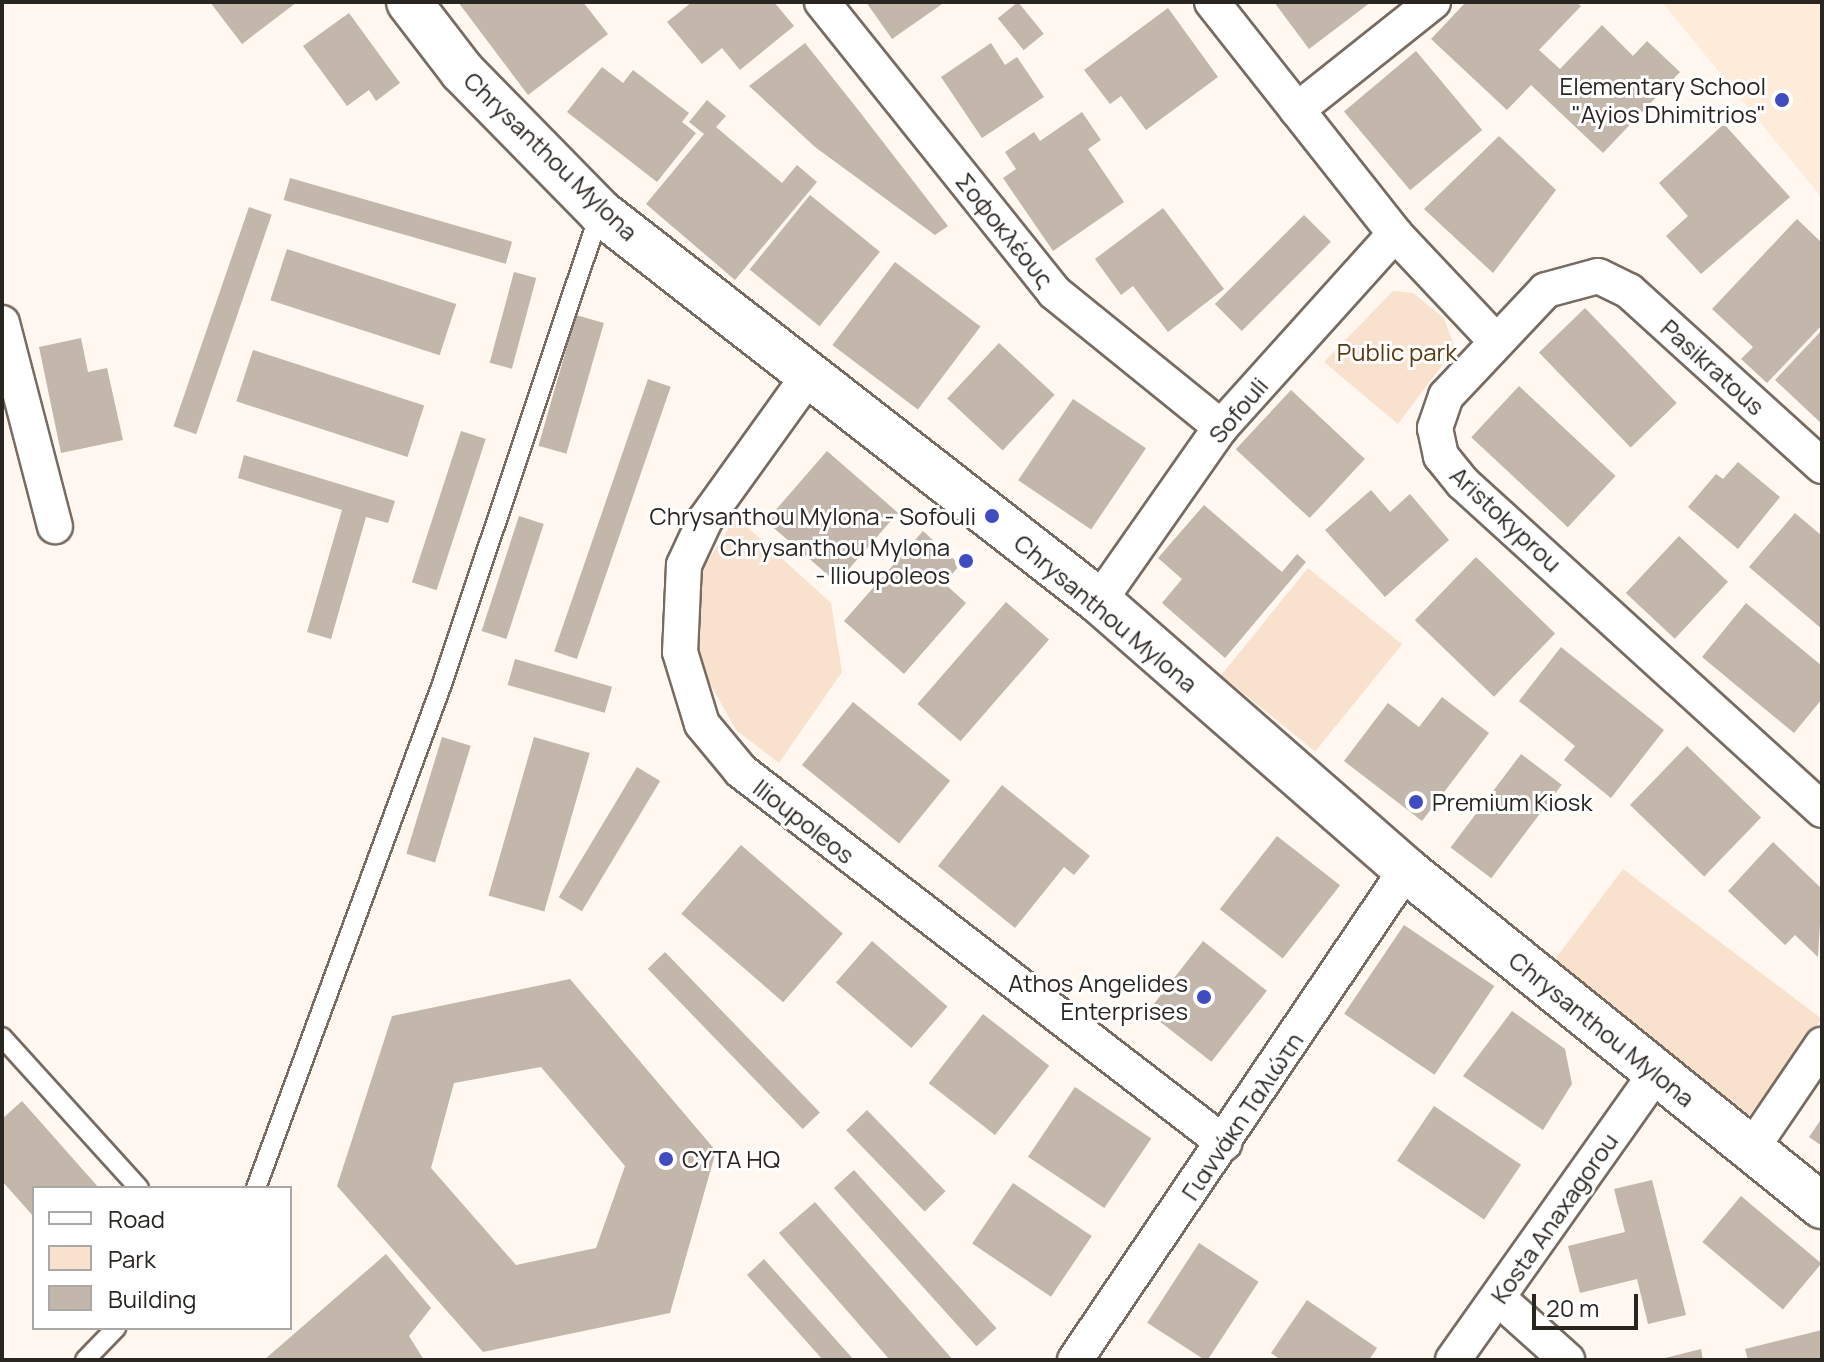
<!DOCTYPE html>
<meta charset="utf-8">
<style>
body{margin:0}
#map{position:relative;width:1824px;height:1362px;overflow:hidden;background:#fff7f0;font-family:Manrope,sans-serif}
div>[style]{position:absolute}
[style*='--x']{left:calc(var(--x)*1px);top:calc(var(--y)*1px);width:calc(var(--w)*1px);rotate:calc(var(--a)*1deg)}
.built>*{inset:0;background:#feebda}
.green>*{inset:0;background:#f8e1cd;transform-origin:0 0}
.building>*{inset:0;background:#c3b6ab;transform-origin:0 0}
.roads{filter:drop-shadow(2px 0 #776b62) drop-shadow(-2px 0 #776b62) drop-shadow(0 2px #776b62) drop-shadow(0 -2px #776b62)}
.lane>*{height:18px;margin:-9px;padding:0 9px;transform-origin:9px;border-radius:9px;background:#fff}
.street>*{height:34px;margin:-17px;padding:0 17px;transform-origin:17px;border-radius:17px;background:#fff}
.secondary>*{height:44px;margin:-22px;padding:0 22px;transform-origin:22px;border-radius:22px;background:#fff}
.dots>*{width:22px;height:22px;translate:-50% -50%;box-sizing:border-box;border:4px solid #fff;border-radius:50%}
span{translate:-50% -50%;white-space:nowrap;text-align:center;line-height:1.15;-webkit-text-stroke:6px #fff;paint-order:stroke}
.poi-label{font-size:24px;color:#292520}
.right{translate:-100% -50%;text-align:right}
.left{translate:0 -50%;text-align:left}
.street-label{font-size:24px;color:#292520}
.park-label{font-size:24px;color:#5d370e}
.frame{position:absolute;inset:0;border:4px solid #292520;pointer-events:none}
.legend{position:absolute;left:32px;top:1186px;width:260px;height:144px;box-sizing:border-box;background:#fff;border:2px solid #a9a8a6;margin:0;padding:10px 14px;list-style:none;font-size:24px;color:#292520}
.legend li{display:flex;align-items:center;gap:16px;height:40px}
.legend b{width:40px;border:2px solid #a9a8a6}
.scale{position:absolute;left:1532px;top:1294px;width:106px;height:36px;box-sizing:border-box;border:4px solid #292520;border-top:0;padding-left:10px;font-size:24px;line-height:28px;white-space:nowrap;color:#292520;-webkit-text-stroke:6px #fff;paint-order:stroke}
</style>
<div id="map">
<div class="built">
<div style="clip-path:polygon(1662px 2px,1822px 2px,1822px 198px)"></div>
</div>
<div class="green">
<div style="clip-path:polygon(1393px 291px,1413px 293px,1444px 318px,1455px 348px,1398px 424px,1324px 362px)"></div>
<div style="clip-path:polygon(736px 517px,831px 603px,842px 672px,779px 763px,736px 730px,708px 680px,693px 623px,700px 573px)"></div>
<div style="left:1308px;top:568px;width:121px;height:138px;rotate:39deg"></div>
<div style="left:1623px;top:869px;width:249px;height:129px;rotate:37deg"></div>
</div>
<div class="building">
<div style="clip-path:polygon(210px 2px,297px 2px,242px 44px)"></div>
<div style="clip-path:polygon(458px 2px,583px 2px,608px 34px,528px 95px)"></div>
<div style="clip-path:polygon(692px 2px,774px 2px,794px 26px,740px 70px,722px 48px,702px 64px,667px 22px)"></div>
<div style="clip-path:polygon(866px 2px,945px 2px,892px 39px)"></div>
<div style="left:1018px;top:2px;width:41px;height:26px;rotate:51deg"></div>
<div style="clip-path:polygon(1274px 2px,1371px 2px,1309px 49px)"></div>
<div style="clip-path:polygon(1466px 2px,1576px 2px,1581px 6px,1539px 50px,1560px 69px,1602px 25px,1633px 56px,1647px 41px,1680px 72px,1603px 153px,1531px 85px,1507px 110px,1431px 39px)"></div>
<div style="clip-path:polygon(1168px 8px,1218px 77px,1146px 130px,1121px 96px,1110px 104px,1084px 70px)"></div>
<div style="clip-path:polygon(349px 13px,400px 83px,376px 101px,369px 90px,347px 106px,303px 46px)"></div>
<div style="clip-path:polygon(805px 43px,859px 111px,948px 226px,935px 235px,815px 147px,749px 86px)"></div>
<div style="clip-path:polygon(991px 43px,1005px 65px,1017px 57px,1044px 97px,982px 138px,941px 77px)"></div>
<div style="left:1416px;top:51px;width:103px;height:94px;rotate:50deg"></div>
<div style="clip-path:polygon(602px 67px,623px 83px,633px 70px,689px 113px,682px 122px,696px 133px,657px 182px,567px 112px)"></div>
<div style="clip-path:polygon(707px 100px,726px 116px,716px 127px,782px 183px,797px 165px,817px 182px,735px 280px,646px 204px,704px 134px,689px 122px)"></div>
<div style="clip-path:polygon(1082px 112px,1101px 140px,1088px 149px,1124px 202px,1053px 251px,1003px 178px,1016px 169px,1005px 152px,1034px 132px,1040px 141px)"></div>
<div style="clip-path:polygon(1724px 124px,1790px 197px,1701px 274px,1666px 236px,1688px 216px,1659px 183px)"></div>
<div style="clip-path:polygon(1499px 136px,1556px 190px,1493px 273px,1424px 209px)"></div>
<div style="left:290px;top:178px;width:231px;height:23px;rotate:16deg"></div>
<div style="left:810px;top:195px;width:90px;height:96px;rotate:39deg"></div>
<div style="left:249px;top:207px;width:24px;height:232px;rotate:19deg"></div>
<div style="clip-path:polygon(1163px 208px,1224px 289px,1168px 332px,1133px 286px,1121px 295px,1095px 259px)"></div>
<div style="left:1304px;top:215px;width:38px;height:126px;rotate:45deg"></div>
<div style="clip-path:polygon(1797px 219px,1822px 243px,1822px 325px,1767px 383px,1741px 359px,1753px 347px,1712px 309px)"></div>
<div style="left:287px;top:249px;width:178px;height:54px;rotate:18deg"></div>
<div style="left:895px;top:262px;width:107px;height:104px;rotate:37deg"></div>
<div style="left:514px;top:272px;width:23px;height:94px;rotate:15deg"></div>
<div style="left:1585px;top:308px;width:132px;height:64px;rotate:46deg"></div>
<div style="left:576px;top:315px;width:29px;height:136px;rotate:16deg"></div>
<div style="clip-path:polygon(1822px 330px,1822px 424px,1775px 380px)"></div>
<div style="clip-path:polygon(81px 338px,88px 372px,107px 368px,123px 440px,61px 453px,39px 347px)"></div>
<div style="left:999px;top:343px;width:76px;height:76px;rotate:43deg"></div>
<div style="left:253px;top:350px;width:180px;height:54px;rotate:18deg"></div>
<div style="left:648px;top:379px;width:24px;height:288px;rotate:19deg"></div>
<div style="left:1519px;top:386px;width:132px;height:70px;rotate:43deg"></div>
<div style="left:1291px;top:390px;width:101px;height:81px;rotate:43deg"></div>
<div style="left:1073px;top:399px;width:88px;height:98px;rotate:34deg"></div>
<div style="left:461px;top:431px;width:26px;height:159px;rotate:18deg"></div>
<div style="left:827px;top:451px;width:94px;height:93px;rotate:41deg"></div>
<div style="clip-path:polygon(244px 455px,395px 501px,388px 523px,366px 517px,331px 639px,307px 632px,342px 510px,238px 478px)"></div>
<div style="clip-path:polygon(1738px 462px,1780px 497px,1738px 549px,1688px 507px,1716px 474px,1723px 479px)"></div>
<div style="clip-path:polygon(1371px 490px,1390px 512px,1410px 494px,1449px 540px,1385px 597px,1325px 530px)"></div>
<div style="clip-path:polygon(1204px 505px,1282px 572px,1297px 554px,1306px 562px,1225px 658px,1162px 603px,1182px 579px,1158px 558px)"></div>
<div style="clip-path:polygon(1795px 513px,1822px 536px,1822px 629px,1749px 567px)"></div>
<div style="left:519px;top:516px;width:26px;height:121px;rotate:18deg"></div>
<div style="clip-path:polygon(923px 531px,960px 565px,944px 583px,966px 603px,904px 674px,844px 621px)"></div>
<div style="left:1679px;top:536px;width:67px;height:78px;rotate:43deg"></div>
<div style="left:1476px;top:557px;width:110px;height:88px;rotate:44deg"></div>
<div style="left:1006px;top:602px;width:57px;height:135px;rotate:41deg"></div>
<div style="clip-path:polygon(1746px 603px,1822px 666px,1822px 699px,1794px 733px,1702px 657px)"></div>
<div style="clip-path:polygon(1561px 647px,1664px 730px,1611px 798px,1564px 760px,1575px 746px,1519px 701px)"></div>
<div style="left:515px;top:659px;width:101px;height:27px;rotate:16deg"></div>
<div style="clip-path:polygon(1442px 697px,1489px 733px,1422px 821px,1344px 761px,1388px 703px,1419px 727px)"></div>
<div style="left:853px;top:702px;width:125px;height:81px;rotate:39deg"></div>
<div style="left:442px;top:737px;width:30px;height:122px;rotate:17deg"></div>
<div style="left:534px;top:737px;width:58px;height:165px;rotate:16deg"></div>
<div style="left:1687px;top:746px;width:103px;height:82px;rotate:44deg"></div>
<div style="left:1521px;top:754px;width:51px;height:117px;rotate:37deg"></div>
<div style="left:637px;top:767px;width:27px;height:152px;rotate:31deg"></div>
<div style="clip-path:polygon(1002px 785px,1090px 856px,1074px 875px,1064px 867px,1015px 928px,938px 866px)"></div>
<div style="left:1277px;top:836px;width:80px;height:93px;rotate:38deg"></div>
<div style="clip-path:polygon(1773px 842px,1822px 889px,1818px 957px,1795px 935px,1785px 945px,1728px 891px)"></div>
<div style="left:741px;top:845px;width:135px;height:91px;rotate:41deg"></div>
<div style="left:1404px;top:925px;width:109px;height:107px;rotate:34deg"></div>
<div style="left:872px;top:941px;width:100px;height:55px;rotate:41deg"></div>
<div style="left:1203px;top:941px;width:81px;height:90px;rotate:38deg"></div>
<div style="left:665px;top:952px;width:223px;height:24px;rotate:46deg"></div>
<div style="clip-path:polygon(evenodd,570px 979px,716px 1151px,670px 1313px,483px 1352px,337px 1186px,392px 1016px,570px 979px,541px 1067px,625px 1166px,596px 1248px,516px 1265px,431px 1168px,454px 1083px,541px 1067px)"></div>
<div style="clip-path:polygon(1512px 1011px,1565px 1049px,1572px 1084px,1543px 1130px,1463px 1076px)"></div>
<div style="left:983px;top:1014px;width:84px;height:88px;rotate:38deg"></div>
<div style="left:1075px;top:1087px;width:92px;height:84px;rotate:34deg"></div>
<div style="clip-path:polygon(22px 1101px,99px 1188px,34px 1188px,34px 1217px,2px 1181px,2px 1119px)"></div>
<div style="left:1434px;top:1106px;width:105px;height:66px;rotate:34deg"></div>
<div style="left:867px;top:1110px;width:113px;height:29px;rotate:46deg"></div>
<div style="clip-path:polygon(1822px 1118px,1822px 1146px,1809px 1137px)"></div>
<div style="left:854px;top:1170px;width:213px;height:27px;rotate:48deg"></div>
<div style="clip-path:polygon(1652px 1180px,1686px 1315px,1648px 1324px,1637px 1279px,1580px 1293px,1568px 1246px,1625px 1232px,1614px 1189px)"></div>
<div style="left:1013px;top:1183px;width:95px;height:73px;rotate:34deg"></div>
<div style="left:1741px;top:1196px;width:105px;height:60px;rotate:40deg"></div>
<div style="clip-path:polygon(815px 1202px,953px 1360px,890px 1360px,779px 1233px)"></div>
<div style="left:1199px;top:1243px;width:71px;height:95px;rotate:33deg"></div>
<div style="clip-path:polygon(386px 1254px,431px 1308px,409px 1336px,424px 1360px,264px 1360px)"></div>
<div style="clip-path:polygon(764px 1259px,854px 1360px,823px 1360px,747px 1275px)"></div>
<div style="clip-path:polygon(1307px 1300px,1377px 1348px,1369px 1360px,1281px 1360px,1271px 1353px)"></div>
<div style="clip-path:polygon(1822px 1330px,1822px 1360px,1748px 1360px,1745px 1349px)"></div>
<div style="clip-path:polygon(1701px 1349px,1703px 1360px,1661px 1360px,1661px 1359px)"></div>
</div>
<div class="roads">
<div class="lane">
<div style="--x:2;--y:1037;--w:204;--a:47.8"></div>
<div style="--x:256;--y:1188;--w:537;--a:-69.74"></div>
<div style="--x:442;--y:684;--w:498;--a:-71.5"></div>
<div style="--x:85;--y:1360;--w:45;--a:-45.9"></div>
</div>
<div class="street">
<div style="--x:822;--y:2;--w:371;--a:51.3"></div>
<div style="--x:1054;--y:292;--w:215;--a:39"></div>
<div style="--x:1212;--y:2;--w:295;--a:51.7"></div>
<div style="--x:1395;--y:234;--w:146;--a:46.7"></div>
<div style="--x:1297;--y:110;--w:174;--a:-38.5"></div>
<div style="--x:2;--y:323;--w:210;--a:75.4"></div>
<div style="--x:807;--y:378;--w:175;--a:125.7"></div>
<div style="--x:705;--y:520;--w:50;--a:115"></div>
<div style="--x:684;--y:565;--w:87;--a:92.6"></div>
<div style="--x:680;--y:652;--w:75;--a:73"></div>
<div style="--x:702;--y:724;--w:61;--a:50.3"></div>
<div style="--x:741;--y:771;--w:610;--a:37.6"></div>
<div style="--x:1822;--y:466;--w:261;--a:-137.8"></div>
<div style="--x:1629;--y:291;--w:34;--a:-154"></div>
<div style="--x:1598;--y:276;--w:54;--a:164.9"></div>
<div style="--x:1546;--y:290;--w:146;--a:133.3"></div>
<div style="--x:1446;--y:396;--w:34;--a:109"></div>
<div style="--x:1435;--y:428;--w:29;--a:78"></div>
<div style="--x:1441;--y:456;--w:35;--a:51"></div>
<div style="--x:1463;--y:483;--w:486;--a:42.3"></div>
<div style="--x:1099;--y:601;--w:213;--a:-55"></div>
<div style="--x:1221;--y:427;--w:260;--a:-48"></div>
<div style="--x:1752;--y:1148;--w:125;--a:-55.8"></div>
<div style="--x:1498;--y:1298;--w:93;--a:41.9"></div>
<div style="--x:1075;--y:1360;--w:591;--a:-55.96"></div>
<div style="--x:1453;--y:1360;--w:349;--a:-54.7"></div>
</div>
<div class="secondary">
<div style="--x:409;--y:2;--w:87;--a:52.5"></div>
<div style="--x:462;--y:71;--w:197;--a:45.6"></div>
<div style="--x:600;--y:212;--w:633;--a:37.94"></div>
<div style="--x:1099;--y:601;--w:408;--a:41.2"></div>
<div style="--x:1406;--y:870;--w:535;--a:38.93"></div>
</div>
</div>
<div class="dots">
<div style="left:1782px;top:100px;background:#404cc0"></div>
<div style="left:992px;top:516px;background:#404cc0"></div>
<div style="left:966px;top:561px;background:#404cc0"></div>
<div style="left:1416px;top:802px;background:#404cc0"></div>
<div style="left:1204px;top:997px;background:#404cc0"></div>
<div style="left:666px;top:1159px;background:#404cc0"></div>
</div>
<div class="poi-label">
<span class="right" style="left:1766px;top:100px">Elementary School<br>"Ayios Dhimitrios"</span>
<span class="right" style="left:976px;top:516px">Chrysanthou Mylona - Sofouli</span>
<span class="right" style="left:950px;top:561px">Chrysanthou Mylona<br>- Ilioupoleos</span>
<span class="left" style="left:1432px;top:802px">Premium Kiosk</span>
<span class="right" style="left:1188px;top:997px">Athos Angelides<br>Enterprises</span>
<span class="left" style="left:682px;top:1159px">CYTA HQ</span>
</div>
<div class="street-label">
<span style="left:551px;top:156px;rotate:44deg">Chrysanthou Mylona</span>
<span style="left:1005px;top:230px;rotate:51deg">Σοφοκλέους</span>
<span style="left:1713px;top:367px;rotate:42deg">Pasikratous</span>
<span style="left:1238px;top:410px;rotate:-50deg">Sofouli</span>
<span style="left:1506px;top:519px;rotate:43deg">Aristokyprou</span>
<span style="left:1106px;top:613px;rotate:40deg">Chrysanthou Mylona</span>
<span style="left:804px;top:821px;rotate:38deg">Ilioupoleos</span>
<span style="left:1602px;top:1029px;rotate:39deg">Chrysanthou Mylona</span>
<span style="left:1242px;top:1116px;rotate:-56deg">Γιαννάκη Ταλιώτη</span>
<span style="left:1554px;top:1218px;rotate:-55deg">Kosta Anaxagorou</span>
</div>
<div class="park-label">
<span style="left:1397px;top:352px">Public park</span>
</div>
<div class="frame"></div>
<ul class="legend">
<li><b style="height:10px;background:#fff"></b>Road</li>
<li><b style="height:22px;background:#f8e1cd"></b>Park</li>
<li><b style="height:22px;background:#c3b6ab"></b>Building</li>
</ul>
<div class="scale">20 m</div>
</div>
